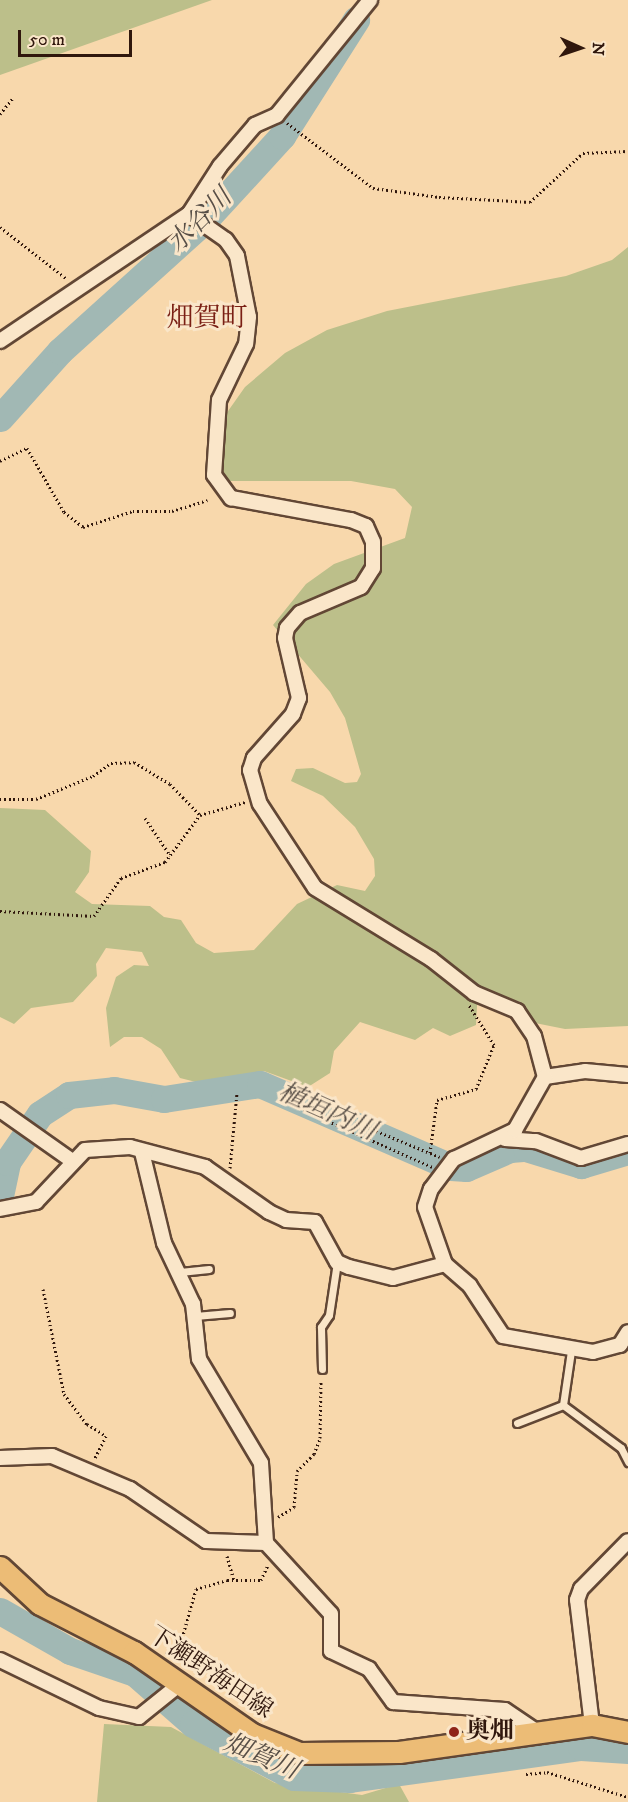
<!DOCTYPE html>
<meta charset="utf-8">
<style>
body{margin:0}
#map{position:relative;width:628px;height:1802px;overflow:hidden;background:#f8d8ac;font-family:"IM FELL DW Pica","Noto Serif JP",serif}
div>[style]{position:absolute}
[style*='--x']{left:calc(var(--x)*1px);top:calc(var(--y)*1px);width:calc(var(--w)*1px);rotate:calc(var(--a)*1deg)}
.green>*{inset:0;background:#bcbf8a}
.river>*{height:27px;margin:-13.5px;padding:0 13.5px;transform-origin:13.5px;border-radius:13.5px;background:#a1b8b4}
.path>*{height:3px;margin-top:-1.5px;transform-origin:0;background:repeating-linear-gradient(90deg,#30170d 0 1.5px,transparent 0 4.5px)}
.roads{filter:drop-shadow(2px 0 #624735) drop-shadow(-2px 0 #624735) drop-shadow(0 2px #624735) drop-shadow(0 -2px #624735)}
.service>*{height:7px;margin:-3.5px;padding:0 3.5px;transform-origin:3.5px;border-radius:3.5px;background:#fae6c9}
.minor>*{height:14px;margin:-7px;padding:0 7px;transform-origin:7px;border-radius:7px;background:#fae6c9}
.primary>*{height:21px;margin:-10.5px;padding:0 10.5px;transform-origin:10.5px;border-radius:10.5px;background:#ecbc76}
.dots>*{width:16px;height:16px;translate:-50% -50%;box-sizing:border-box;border:3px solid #fae6c9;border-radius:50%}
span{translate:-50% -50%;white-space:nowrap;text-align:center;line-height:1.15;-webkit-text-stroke:6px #fae6c9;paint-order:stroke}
.street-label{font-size:24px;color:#30170d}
.poi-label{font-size:24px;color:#30170d;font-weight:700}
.left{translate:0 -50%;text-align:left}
.water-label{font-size:26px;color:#584f47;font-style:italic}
.quarter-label{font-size:27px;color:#7a1f14}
.north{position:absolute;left:550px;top:18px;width:60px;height:60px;-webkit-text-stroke:4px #fae6c9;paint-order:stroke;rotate:93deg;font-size:16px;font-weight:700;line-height:24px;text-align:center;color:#30170d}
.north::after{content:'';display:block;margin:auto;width:21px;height:27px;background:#30170d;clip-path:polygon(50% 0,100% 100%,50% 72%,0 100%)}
.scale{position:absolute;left:18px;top:30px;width:114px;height:27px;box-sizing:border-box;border:3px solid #30170d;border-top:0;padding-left:8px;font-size:18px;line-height:21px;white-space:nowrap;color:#30170d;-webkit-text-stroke:4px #fae6c9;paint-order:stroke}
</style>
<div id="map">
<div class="green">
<div style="clip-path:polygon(0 0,212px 0,0 75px)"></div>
<div style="clip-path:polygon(628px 247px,628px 1026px,565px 1029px,535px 1023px,520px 1002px,478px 989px,476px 1025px,450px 1036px,433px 1028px,415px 1040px,360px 1022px,334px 1051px,330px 1073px,308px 1087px,264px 1071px,196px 1082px,180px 1078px,161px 1049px,142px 1037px,124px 1037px,110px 1047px,106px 1008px,116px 977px,134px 965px,149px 966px,142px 952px,106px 948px,96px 964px,97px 976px,73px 1002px,31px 1008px,14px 1024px,0 1017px,0 808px,45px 810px,91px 851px,89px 872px,75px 892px,92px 904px,150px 906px,164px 917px,181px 920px,196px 943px,214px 953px,254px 950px,297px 904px,337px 885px,365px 891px,375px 876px,374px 859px,355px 827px,323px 796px,291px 781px,296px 769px,313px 768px,345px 783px,357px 782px,361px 774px,345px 718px,330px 692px,273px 625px,306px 584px,334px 564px,405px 538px,412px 507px,395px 489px,351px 481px,229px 481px,215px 473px,209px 438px,245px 387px,285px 353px,327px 330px,387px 311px,566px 276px,612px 260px)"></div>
<div style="clip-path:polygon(104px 1724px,171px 1727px,275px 1783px,362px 1795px,399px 1784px,409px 1802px,97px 1802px)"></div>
</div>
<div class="river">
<div style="--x:0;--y:418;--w:90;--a:-48.2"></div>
<div style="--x:60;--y:351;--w:197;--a:-42.1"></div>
<div style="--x:206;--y:219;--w:113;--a:-47.5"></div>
<div style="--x:282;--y:136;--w:138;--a:-57.5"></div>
<div style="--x:0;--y:1196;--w:35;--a:-78"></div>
<div style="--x:7;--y:1162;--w:58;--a:-55.5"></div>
<div style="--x:40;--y:1114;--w:35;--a:-33"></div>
<div style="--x:69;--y:1095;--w:45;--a:-6.3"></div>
<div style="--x:114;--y:1090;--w:51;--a:10.2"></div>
<div style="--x:164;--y:1099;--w:97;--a:-8.9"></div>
<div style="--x:260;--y:1084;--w:208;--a:23.5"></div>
<div style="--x:451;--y:1167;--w:15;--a:4"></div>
<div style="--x:466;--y:1168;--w:48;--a:-23.4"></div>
<div style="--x:510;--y:1149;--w:16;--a:-4"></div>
<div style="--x:526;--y:1148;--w:58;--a:17.2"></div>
<div style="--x:581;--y:1165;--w:49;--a:-16.6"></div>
<div style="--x:0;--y:1611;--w:81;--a:29.7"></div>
<div style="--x:70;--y:1651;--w:69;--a:18.7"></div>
<div style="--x:135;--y:1673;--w:77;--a:41.3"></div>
<div style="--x:193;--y:1724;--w:114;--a:27.7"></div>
<div style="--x:294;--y:1777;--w:56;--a:2"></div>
<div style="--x:350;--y:1779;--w:233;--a:-7.9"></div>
<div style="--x:581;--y:1747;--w:47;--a:3.7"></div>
</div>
<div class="path">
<div style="--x:0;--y:114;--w:22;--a:-51"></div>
<div style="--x:287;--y:123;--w:108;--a:37.1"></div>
<div style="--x:373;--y:188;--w:67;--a:7.8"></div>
<div style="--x:439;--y:197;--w:91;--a:3.1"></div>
<div style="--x:530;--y:202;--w:72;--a:-42.8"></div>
<div style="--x:583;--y:153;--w:45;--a:-2.5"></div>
<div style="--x:0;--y:227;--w:85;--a:37.8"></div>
<div style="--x:0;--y:461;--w:30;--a:-26"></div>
<div style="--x:27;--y:448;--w:74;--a:60"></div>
<div style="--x:64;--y:512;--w:24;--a:38"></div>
<div style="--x:83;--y:527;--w:52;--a:-17.7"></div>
<div style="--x:133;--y:511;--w:39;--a:0"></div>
<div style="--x:172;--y:511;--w:37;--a:-17"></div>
<div style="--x:0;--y:799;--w:36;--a:0"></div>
<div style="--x:36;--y:799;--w:61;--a:-22"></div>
<div style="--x:93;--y:776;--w:22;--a:-36"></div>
<div style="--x:111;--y:763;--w:23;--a:-2"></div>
<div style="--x:134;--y:762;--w:42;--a:31.4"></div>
<div style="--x:170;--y:784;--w:43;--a:45.9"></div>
<div style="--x:145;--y:818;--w:45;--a:56"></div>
<div style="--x:0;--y:911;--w:94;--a:3"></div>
<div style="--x:94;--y:916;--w:47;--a:-54.6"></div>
<div style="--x:121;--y:878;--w:47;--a:-20"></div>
<div style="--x:165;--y:862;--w:59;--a:-53.3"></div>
<div style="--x:200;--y:815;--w:47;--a:-16.1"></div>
<div style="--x:303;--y:1110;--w:141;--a:23.8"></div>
<div style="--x:347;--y:1119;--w:100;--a:22.2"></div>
<div style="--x:430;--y:1153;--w:53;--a:-82.5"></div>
<div style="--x:437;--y:1100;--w:41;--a:-15.8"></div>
<div style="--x:476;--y:1089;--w:48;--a:-67.8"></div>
<div style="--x:494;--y:1045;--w:47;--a:-122"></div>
<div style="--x:230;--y:1168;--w:76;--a:-84.7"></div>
<div style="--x:43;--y:1289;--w:107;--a:78.7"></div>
<div style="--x:64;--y:1394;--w:38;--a:53"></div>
<div style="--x:87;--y:1424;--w:22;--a:32"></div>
<div style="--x:106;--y:1436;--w:25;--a:117"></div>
<div style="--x:278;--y:1517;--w:19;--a:-32"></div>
<div style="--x:294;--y:1507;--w:36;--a:-85"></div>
<div style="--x:297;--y:1471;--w:24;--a:-45"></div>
<div style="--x:314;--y:1454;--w:17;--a:-69"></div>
<div style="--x:320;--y:1438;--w:58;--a:-89"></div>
<div style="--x:227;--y:1556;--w:25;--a:74"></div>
<div style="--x:166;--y:1654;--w:19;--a:-39"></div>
<div style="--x:181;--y:1642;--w:55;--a:-74.2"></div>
<div style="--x:196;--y:1589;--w:32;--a:-16"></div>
<div style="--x:227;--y:1580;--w:34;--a:0"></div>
<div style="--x:261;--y:1580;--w:17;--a:-65"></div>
<div style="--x:526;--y:1774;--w:21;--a:-5"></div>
<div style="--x:547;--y:1772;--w:85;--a:17.2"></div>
</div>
<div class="roads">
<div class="service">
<div style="--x:180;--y:1272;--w:29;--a:-6"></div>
<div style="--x:195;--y:1316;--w:35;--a:-5"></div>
<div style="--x:322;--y:1369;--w:42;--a:-91.4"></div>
<div style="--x:321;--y:1327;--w:14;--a:-56"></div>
<div style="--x:329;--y:1315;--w:54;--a:-81.4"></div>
<div style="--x:563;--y:1405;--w:72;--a:36.6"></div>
<div style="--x:621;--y:1448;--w:16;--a:63"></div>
<div style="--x:517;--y:1423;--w:49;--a:-21.4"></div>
<div style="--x:563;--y:1405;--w:55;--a:-81.6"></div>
</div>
<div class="minor">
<div style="--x:189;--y:214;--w:45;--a:35.1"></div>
<div style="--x:226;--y:240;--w:19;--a:55"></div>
<div style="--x:237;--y:256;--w:62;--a:78.9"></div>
<div style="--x:249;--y:317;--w:27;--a:96"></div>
<div style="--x:246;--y:344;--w:62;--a:115.7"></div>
<div style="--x:219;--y:400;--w:75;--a:93.8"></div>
<div style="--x:214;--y:475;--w:29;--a:54"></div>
<div style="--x:231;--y:498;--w:122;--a:10.4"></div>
<div style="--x:351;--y:520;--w:16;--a:22"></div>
<div style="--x:366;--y:526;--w:17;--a:66"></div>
<div style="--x:373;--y:542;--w:26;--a:90"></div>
<div style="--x:373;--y:568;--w:22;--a:122"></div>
<div style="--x:361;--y:587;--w:66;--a:156.9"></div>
<div style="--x:300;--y:613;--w:20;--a:131"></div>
<div style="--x:287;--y:628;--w:10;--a:101"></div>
<div style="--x:285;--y:638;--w:62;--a:76.9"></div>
<div style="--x:299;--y:698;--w:17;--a:111"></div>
<div style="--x:293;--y:714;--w:59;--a:131.6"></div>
<div style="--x:254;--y:758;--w:13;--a:108"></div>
<div style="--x:250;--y:770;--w:35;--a:74"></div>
<div style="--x:260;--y:804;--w:100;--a:56.8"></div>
<div style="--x:315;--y:888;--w:136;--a:31.5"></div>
<div style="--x:431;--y:959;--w:55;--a:38.3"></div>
<div style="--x:474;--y:993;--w:47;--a:22.7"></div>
<div style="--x:517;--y:1011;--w:30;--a:56"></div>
<div style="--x:534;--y:1036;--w:42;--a:75"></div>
<div style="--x:545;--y:1077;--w:40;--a:-8.5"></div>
<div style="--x:585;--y:1071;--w:43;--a:5.3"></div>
<div style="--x:0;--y:341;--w:228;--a:-33.9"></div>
<div style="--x:189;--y:214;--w:57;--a:-57.1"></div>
<div style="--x:220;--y:166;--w:54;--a:-49.5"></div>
<div style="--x:255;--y:125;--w:24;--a:-24"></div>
<div style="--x:277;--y:115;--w:148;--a:-51"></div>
<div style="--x:0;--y:1110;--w:87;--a:35.2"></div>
<div style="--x:505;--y:1139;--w:31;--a:4"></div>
<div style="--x:536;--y:1141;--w:48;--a:20.7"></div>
<div style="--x:581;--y:1158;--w:49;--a:-16.6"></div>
<div style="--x:142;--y:1152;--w:94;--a:76.4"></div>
<div style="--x:164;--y:1243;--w:68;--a:64.6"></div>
<div style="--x:193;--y:1304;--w:55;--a:83.8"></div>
<div style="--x:199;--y:1359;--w:121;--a:59.2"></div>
<div style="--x:261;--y:1463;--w:80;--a:86.4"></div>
<div style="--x:266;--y:1543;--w:96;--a:47.5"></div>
<div style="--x:331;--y:1614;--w:37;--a:90"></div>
<div style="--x:331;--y:1651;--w:42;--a:25.3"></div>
<div style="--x:369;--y:1669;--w:41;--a:54"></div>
<div style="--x:393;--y:1702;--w:112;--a:4.1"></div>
<div style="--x:505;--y:1710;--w:37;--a:34"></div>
<div style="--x:0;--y:1209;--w:37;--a:-11"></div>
<div style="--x:36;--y:1202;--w:71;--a:-46.7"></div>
<div style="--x:85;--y:1150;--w:45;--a:-3.8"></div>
<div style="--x:130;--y:1147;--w:78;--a:14.9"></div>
<div style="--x:205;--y:1167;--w:78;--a:35.1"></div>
<div style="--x:269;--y:1212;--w:19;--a:25"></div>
<div style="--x:286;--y:1220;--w:29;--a:4"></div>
<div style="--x:315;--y:1222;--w:46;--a:61.2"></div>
<div style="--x:337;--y:1262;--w:13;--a:23"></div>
<div style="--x:349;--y:1267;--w:45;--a:14"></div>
<div style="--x:393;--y:1278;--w:54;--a:-15.1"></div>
<div style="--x:445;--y:1264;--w:33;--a:41"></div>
<div style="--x:470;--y:1286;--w:60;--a:56.6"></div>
<div style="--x:503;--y:1336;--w:91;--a:10.1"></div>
<div style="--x:593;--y:1352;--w:28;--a:-15"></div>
<div style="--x:620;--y:1345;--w:15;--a:-58"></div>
<div style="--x:445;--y:1264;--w:60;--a:-109.3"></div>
<div style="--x:425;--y:1207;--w:19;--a:-72"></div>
<div style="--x:431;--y:1189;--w:38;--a:-53"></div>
<div style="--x:454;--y:1159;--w:68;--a:-25.4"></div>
<div style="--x:515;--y:1130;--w:61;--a:-60.5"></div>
<div style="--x:0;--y:1458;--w:52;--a:-2.2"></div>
<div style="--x:52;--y:1456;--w:85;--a:22.9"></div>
<div style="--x:130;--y:1489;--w:92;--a:34.4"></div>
<div style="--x:206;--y:1541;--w:60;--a:1.9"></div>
<div style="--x:0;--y:1660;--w:110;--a:25.9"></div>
<div style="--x:99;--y:1708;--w:41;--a:12.7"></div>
<div style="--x:139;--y:1717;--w:53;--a:-38.8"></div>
<div style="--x:592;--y:1725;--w:126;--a:-96.8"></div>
<div style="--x:577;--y:1600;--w:12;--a:-70"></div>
<div style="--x:581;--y:1589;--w:67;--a:-45.6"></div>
</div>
<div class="primary">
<div style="--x:0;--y:1567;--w:54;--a:42.8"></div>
<div style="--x:40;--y:1604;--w:106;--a:27.1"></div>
<div style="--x:134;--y:1652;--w:144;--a:34.8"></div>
<div style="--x:252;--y:1734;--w:51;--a:22"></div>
<div style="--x:299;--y:1753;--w:100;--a:-0.6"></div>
<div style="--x:399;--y:1752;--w:195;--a:-8"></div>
<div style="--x:592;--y:1725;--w:37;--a:11"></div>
</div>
</div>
<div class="dots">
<div style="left:454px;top:1732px;background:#8f2418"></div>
</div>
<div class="street-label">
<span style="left:210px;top:1673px;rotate:34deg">下瀬野海田線</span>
</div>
<div class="poi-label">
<span class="left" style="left:466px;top:1732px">奥畑</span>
</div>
<div class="water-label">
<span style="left:200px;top:221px;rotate:-45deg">水谷川</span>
<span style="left:327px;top:1112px;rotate:24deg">植垣内川</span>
<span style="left:261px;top:1757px;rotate:23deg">畑賀川</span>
</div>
<div class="quarter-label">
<span style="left:207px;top:319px">畑賀町</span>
</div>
<div class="north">N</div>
<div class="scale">50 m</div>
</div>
